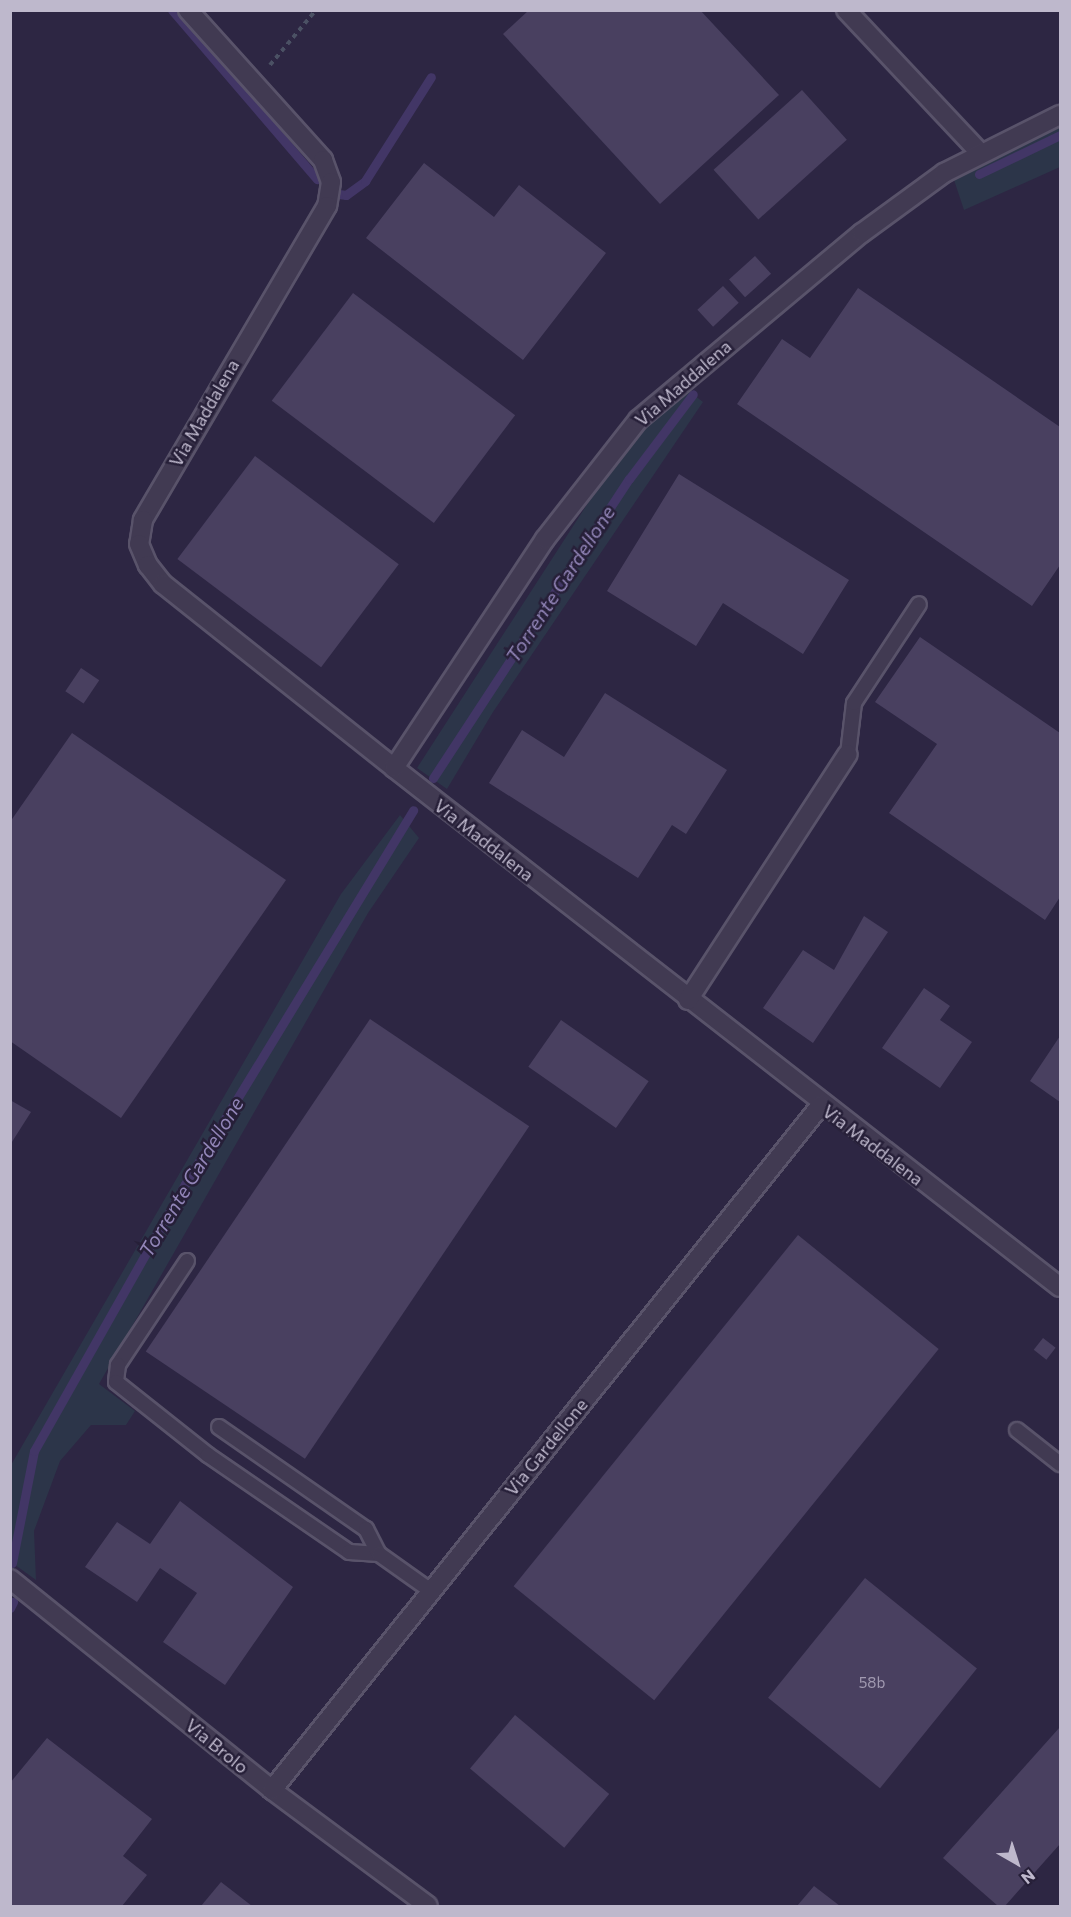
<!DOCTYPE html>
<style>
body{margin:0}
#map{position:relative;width:1071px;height:1917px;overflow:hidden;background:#2d2643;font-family:Commissioner,sans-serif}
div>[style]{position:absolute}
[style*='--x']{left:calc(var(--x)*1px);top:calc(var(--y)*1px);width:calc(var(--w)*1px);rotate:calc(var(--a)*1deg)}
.green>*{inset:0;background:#2c3549}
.stream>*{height:9px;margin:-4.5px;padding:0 4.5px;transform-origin:4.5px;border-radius:4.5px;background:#423666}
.building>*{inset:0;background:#494060;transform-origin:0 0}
.path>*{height:4px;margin-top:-2px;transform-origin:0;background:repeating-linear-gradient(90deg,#4b5164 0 4.5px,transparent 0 9px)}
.roads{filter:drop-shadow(2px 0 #59536a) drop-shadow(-2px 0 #59536a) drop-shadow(0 2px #59536a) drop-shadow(0 -2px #59536a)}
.service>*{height:14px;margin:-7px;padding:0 7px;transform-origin:7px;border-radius:7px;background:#413a52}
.minor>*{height:18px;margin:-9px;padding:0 9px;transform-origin:9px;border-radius:9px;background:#413a52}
span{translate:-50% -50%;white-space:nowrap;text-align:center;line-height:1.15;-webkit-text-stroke:5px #261f38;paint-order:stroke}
.number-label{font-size:15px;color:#a19ab1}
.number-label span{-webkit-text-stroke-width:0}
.street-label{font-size:18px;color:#beb8cc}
.water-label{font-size:20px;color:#9285b8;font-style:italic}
.frame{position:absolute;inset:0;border:12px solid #beb8cc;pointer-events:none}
.north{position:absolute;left:987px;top:1833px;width:60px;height:60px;-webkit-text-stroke:4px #261f38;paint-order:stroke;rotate:141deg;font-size:16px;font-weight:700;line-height:24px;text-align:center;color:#beb8cc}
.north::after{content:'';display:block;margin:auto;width:21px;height:27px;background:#beb8cc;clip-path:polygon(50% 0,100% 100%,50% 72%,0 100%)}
</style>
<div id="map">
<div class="green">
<div style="clip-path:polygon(1060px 124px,1060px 167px,964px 210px,953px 177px)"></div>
<div style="clip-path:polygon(689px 391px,703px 402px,493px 712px,447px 789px,417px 768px,628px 441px)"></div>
<div style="clip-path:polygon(400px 815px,419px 838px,368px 913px,99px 1384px,135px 1411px,126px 1425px,91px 1425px,60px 1461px,34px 1531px,36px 1580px,11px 1562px,11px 1465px,341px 894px)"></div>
</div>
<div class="stream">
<div style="--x:172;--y:10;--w:223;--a:49.4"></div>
<div style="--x:979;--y:174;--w:90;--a:-25.7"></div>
<div style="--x:332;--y:193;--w:14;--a:8"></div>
<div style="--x:346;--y:195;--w:24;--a:-36"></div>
<div style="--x:365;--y:181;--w:123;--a:-57.6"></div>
<div style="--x:433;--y:778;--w:358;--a:-56.8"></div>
<div style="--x:629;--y:479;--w:106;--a:-53"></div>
<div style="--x:12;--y:1563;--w:114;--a:-78.9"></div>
<div style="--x:34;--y:1451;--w:307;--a:-60.5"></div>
<div style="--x:185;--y:1184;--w:438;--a:-58.6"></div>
<div style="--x:10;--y:1608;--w:7;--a:-63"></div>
</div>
<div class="building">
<div style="clip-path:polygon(529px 10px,700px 10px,779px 95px,660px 204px,503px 34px)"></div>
<div style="left:802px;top:90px;width:67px;height:119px;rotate:48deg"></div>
<div style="clip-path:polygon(424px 163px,494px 217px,519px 185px,606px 253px,523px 360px,366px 238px)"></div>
<div style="left:755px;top:256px;width:24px;height:35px;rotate:48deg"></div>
<div style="left:723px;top:286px;width:23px;height:35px;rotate:47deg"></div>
<div style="clip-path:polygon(858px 288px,1060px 427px,1060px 565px,1032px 606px,737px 404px,782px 339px,810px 358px)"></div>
<div style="left:353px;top:293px;width:203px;height:135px;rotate:37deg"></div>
<div style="left:255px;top:456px;width:180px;height:129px;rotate:37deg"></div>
<div style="clip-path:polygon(679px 474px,849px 580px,803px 654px,723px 603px,696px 646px,607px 591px)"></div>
<div style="clip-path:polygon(920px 637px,1060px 733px,1060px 897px,1045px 920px,889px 813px,937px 744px,875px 702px)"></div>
<div style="left:81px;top:668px;width:22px;height:28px;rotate:34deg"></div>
<div style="clip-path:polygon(605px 693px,727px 770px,686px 834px,672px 825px,638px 878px,489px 783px,522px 730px,564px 757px)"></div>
<div style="clip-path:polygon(72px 733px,286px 880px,121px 1118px,10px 1041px,10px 822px)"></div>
<div style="clip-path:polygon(864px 916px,888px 932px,813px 1043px,763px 1008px,803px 950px,834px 970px)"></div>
<div style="clip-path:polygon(924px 988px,950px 1006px,940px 1020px,972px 1042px,940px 1088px,882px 1048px)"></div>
<div style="left:370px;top:1019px;width:192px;height:401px;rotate:34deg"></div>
<div style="left:561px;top:1020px;width:107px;height:57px;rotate:35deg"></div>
<div style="clip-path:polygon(1060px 1036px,1060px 1102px,1030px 1081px)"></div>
<div style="clip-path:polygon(10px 1100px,31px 1112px,10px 1145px)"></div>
<div style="left:798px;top:1235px;width:181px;height:452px;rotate:39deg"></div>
<div style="left:1043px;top:1338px;width:16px;height:15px;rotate:38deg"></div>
<div style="clip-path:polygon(180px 1501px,293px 1587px,225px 1685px,163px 1642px,197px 1593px,160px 1568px,137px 1602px,85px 1567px,117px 1522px,150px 1544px)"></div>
<div style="left:865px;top:1578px;width:144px;height:154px;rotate:39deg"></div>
<div style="left:515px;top:1715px;width:123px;height:70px;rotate:40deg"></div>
<div style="clip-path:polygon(1060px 1727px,1060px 1844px,1005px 1906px,998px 1906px,943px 1858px)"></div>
<div style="clip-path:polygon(47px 1738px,152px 1819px,123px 1856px,147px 1875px,122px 1906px,10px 1906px,10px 1783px)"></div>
<div style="clip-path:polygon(221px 1882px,252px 1906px,201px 1906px)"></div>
<div style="clip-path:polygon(814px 1886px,840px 1906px,797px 1906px)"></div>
</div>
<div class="path">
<div style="--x:270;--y:65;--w:72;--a:-50.1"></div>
</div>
<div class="roads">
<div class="service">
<div style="--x:848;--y:754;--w:51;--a:-83.3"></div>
<div style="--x:854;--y:703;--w:118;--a:-56.7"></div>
<div style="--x:187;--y:1261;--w:125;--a:123.6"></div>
<div style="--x:118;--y:1365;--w:17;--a:97"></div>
<div style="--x:116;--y:1382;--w:117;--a:38.4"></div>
<div style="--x:208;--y:1455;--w:171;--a:34.5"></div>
<div style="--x:349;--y:1552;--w:30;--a:4"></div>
<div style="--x:219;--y:1427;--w:179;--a:34.8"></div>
<div style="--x:366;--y:1529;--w:28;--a:63"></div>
<div style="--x:379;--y:1554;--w:64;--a:35.4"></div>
<div style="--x:1017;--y:1430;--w:55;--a:38.3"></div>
</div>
<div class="minor">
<div style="--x:188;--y:10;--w:202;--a:48"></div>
<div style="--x:323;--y:160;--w:23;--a:70"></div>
<div style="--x:331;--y:182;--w:24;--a:99"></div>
<div style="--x:327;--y:206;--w:364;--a:120.4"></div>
<div style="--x:143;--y:520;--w:24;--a:99"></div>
<div style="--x:139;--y:544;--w:23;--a:67"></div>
<div style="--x:148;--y:565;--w:24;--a:52"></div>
<div style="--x:163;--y:584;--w:295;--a:38.5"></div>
<div style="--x:394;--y:768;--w:844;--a:37.93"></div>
<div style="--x:846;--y:10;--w:197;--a:46.8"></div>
<div style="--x:394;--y:768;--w:274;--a:-56.6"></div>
<div style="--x:545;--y:539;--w:151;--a:-52"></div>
<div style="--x:638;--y:420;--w:292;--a:-39.9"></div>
<div style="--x:862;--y:233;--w:102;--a:-36.2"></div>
<div style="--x:944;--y:173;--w:130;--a:-26.6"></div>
<div style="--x:688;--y:1000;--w:293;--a:-57"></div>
<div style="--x:10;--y:1579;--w:336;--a:38.8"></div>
<div style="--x:272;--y:1790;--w:194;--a:36.6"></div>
<div style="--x:272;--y:1790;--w:878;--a:-51.29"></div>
</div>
</div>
<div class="number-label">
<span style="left:872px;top:1683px">58b</span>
</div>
<div class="street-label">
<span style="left:683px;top:383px;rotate:-41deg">Via Maddalena</span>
<span style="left:204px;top:413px;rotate:-60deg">Via Maddalena</span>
<span style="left:484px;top:840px;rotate:38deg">Via Maddalena</span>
<span style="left:873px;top:1145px;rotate:37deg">Via Maddalena</span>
<span style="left:546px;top:1447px;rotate:-51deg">Via Gardellone</span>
<span style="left:217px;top:1746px;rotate:39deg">Via Brolo</span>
</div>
<div class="water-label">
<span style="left:560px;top:584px;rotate:-57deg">Torrente Gardellone</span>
<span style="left:191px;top:1177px;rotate:-59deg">Torrente Gardellone</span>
</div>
<div class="frame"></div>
<div class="north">N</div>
</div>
